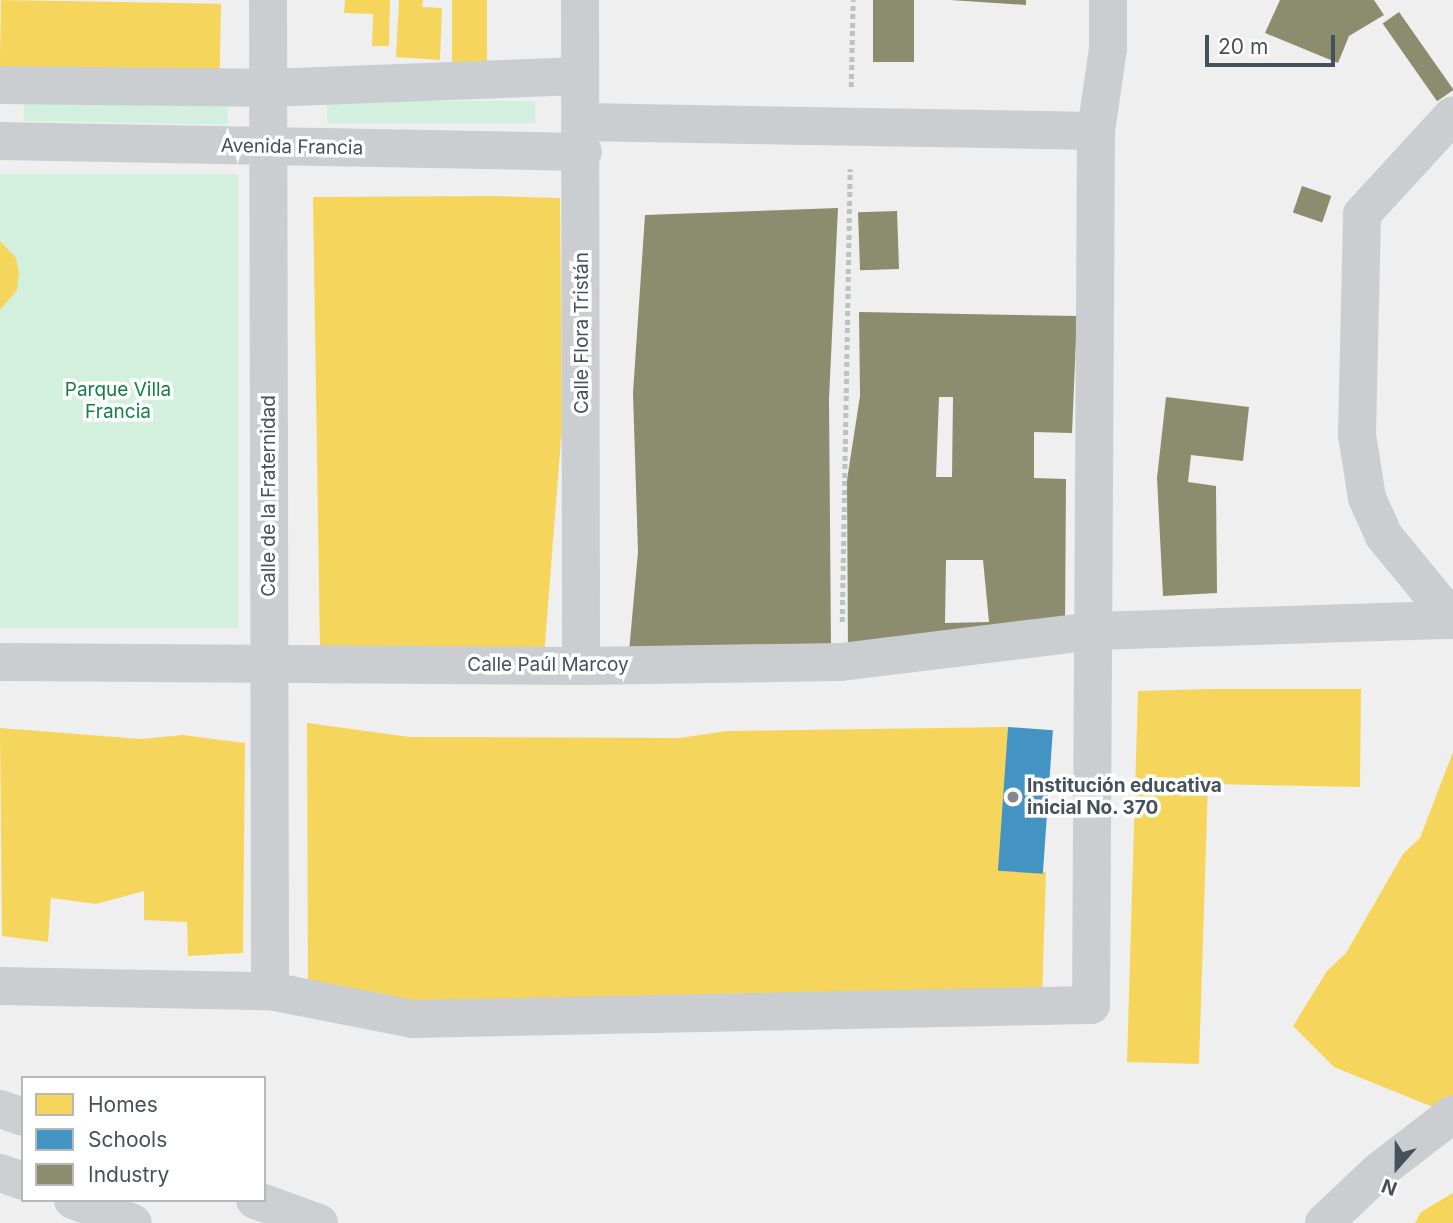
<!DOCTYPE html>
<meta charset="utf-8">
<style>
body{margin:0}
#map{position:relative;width:1453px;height:1223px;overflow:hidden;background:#f0efef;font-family:Inter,sans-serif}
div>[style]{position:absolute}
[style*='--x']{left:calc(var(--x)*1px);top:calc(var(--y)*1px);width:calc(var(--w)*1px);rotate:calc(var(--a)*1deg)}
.green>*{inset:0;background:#d2f0dd;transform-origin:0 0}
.homes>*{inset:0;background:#f6d55c;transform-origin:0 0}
.schools>*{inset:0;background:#4393c3;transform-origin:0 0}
.industry>*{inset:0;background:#8c8c6e;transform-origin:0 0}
.path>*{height:4.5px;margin-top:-2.25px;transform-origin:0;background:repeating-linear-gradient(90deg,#b8c4c0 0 5px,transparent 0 8.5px)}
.street>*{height:38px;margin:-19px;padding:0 19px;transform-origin:19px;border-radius:19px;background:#cbced0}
.secondary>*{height:38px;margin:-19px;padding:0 19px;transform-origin:19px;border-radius:19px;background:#cccfd2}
.dots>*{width:19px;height:19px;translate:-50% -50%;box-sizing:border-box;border:4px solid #fff;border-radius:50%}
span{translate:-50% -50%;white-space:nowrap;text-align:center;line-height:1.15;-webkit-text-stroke:7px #fff;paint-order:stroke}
.street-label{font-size:19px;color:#45515c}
.park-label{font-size:19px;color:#147f49}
.poi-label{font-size:19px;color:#45515c;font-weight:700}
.left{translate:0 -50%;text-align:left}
.legend{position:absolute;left:21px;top:1076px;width:245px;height:126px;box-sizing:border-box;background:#fff;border:2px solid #b5b9be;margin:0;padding:9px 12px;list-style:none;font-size:21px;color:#45515c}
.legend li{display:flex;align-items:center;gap:14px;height:35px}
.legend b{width:35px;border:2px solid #b5b9be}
.north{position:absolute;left:1362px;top:1132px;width:70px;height:70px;-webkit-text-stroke:5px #fff;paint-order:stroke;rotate:201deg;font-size:19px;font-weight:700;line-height:28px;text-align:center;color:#45515c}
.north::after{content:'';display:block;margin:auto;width:24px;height:32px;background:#45515c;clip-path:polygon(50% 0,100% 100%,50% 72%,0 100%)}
.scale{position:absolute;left:1205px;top:35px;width:130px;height:32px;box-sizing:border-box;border:4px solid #45515c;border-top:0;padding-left:9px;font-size:21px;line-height:24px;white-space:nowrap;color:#45515c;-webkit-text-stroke:5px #fff;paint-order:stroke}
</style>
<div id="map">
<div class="green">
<div style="left:327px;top:101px;width:208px;height:22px"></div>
<div style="left:24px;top:103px;width:204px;height:18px;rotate:1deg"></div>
<div style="left:0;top:174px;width:238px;height:454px"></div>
</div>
<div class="homes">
<div style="left:1px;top:0;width:220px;height:72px;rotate:1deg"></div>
<div style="clip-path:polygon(345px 0,390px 0,389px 46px,372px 46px,373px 14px,344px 13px)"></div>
<div style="clip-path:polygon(399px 0,423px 0,422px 7px,442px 8px,440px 60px,396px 57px)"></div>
<div style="left:452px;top:0;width:35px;height:62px"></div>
<div style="clip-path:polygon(490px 196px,560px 198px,562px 427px,544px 656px,320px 650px,313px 197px)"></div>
<div style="clip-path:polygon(0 241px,16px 258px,19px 274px,17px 290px,0 310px)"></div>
<div style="clip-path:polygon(1211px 689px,1361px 689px,1360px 787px,1208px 784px,1199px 1064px,1127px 1062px,1138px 691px)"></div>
<div style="clip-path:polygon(307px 723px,410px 737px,680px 738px,726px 731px,1008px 727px,1000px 871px,1046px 872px,1042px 1000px,410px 1013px,308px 994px)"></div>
<div style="clip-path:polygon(0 728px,141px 739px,183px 735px,245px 743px,243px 953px,188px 956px,187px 922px,144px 920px,144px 891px,96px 904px,51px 898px,48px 942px,2px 936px)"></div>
<div style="clip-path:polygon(1453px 752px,1453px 1107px,1445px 1112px,1334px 1067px,1293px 1026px,1327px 971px,1346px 953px,1403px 854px,1420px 838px)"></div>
<div style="clip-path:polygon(1453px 1193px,1453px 1223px,1415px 1223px,1421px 1212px)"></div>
</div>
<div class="schools">
<div style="left:1008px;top:727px;width:45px;height:144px;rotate:4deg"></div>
</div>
<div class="industry">
<div style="left:873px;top:0;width:41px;height:62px"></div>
<div style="clip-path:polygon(950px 0,1026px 0,1026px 5px)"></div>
<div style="clip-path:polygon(1280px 0,1374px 0,1384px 15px,1349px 36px,1338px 63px,1265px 33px)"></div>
<div style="left:1399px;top:12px;width:95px;height:20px;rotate:55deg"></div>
<div style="left:1302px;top:186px;width:31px;height:28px;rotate:19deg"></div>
<div style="clip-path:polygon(838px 208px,829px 399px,831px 646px,629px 652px,638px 552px,633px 393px,645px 215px)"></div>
<div style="left:897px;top:211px;width:58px;height:39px;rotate:88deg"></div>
<div style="clip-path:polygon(evenodd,859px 312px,1077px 316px,1072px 433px,1034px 432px,1034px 478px,1066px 479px,1065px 631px,848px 652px,847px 480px,860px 396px,859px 312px,939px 397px,953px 397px,952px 477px,936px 477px,939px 397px,859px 312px,946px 560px,983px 560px,989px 622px,945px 623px,946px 560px)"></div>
<div style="clip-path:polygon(1166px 397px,1249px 407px,1243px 461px,1191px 455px,1188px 482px,1216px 486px,1217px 593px,1163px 596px,1157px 478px)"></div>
</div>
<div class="path">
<div style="--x:851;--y:87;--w:87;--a:-88.7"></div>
<div style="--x:842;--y:622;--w:453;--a:-89"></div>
</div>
<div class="street">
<div style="--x:268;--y:0;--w:991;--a:89.88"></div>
<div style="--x:580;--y:0;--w:666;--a:89.91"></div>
<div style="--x:0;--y:85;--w:267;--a:0.6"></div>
<div style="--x:267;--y:88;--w:313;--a:-2.2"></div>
<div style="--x:582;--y:122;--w:514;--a:1"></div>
<div style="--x:0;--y:141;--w:583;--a:1.08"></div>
<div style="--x:1453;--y:620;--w:109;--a:-129.4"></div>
<div style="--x:1384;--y:536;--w:42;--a:-114.1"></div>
<div style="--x:1367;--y:498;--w:64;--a:-99"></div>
<div style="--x:1357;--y:435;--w:221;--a:-88.7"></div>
<div style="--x:1362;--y:214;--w:134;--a:-47.4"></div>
<div style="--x:0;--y:662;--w:581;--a:0.39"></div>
<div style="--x:581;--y:666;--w:260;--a:-0.9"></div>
<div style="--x:841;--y:662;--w:256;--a:-7"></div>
<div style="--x:1095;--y:631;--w:358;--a:-1.8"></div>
<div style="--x:0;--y:986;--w:270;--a:1.1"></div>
<div style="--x:270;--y:991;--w:146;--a:11.1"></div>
<div style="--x:413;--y:1019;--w:678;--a:-1.18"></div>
<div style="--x:1091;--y:1005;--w:874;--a:-89.67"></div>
<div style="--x:1096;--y:131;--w:83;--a:-81.7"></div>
<div style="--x:1108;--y:49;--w:49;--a:-90"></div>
<div style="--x:1324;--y:1223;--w:76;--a:-43.4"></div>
<div style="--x:1379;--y:1171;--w:93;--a:-37.6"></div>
</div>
<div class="secondary">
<div style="--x:0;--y:1109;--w:24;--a:19"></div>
<div style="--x:0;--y:1173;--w:24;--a:19"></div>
<div style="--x:73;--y:1200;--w:64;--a:21"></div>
<div style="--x:255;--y:1200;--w:68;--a:19.8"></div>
</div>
<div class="dots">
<div style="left:1013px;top:797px;background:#81888f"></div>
</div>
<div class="street-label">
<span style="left:292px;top:147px;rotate:1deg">Avenida Francia</span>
<span style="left:582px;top:333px;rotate:-90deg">Calle Flora Tristán</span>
<span style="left:269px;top:496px;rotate:-90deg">Calle de la Fraternidad</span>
<span style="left:548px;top:665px">Calle Paúl Marcoy</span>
</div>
<div class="park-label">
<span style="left:118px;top:401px">Parque Villa<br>Francia</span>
</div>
<div class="poi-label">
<span class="left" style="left:1027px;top:797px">Institución educativa<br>inicial No. 370</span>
</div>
<ul class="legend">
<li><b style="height:19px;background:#f6d55c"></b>Homes</li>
<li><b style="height:19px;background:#4393c3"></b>Schools</li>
<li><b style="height:19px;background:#8c8c6e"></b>Industry</li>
</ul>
<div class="north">N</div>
<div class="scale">20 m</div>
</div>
